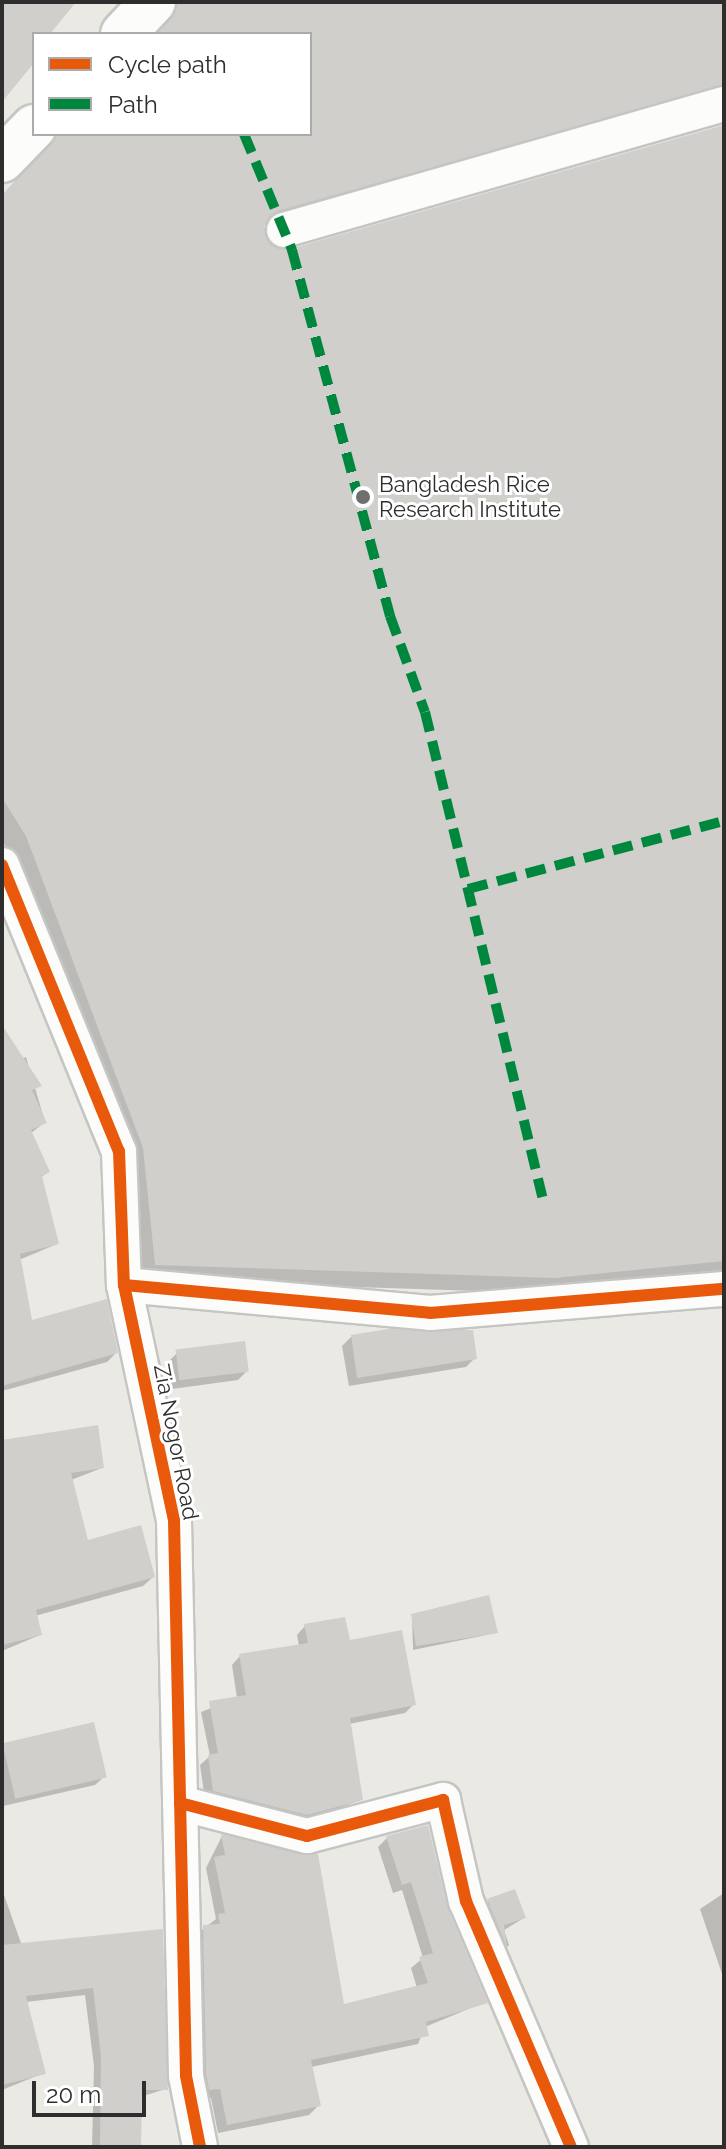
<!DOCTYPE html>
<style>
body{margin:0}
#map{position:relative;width:726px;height:2149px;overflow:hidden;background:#ebe9e4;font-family:Raleway,sans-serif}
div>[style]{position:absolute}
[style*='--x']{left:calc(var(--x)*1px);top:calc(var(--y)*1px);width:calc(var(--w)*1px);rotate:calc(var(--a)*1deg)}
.shadow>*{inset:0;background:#0003}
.building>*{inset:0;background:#d0cfcb;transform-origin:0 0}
.roads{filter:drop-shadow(2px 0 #c5c5c4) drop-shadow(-2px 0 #c5c5c4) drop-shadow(0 2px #c5c5c4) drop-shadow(0 -2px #c5c5c4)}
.street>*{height:34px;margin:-17px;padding:0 17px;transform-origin:17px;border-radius:17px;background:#fcfcfb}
.secondary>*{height:44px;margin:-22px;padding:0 22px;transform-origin:22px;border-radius:22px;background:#fcfcfb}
.quiet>*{height:10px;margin-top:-5px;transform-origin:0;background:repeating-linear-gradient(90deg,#00873e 0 20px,transparent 0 30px)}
.cycleway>*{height:12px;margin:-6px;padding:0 6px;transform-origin:6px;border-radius:6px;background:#e8590c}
.dots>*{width:22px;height:22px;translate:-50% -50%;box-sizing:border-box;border:4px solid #fff;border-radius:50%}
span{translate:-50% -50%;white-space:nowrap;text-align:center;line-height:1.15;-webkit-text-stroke:6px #fff;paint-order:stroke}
.poi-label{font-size:22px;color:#2e2e2e}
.left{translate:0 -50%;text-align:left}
.street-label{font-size:22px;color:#2e2e2e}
.frame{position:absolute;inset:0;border:4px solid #2e2e2e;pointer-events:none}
.legend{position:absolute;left:32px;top:32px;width:280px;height:104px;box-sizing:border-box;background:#fff;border:2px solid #ababab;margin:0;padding:10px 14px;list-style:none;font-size:24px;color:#2e2e2e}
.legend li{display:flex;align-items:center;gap:16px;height:40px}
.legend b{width:40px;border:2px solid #ababab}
.scale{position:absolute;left:32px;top:2081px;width:114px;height:36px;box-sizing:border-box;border:4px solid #2e2e2e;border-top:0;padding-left:10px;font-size:24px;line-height:28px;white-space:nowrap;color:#2e2e2e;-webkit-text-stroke:6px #fff;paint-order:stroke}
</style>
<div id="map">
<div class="shadow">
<div style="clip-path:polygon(185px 2px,724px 2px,724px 109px,702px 100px,263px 225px,263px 237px,289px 251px,724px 127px,724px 1274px,538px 1293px,139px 1280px,128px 1165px,2px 838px,2px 201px,65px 134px,310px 134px,310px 34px,159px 34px)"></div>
<div style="clip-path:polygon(26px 1057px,45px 1122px,30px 1134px,48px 1171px,40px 1179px,57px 1244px,19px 1260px,31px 1322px,116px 1353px,107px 1362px,2px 1391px,2px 1068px)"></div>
<div style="clip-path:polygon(351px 1337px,475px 1358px,466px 1367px,349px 1386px,342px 1346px)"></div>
<div style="clip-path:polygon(177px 1353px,247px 1371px,238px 1380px,172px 1389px,168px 1362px)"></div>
<div style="clip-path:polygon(2px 1442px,102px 1468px,71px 1480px,86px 1542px,153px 1577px,143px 1586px,35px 1616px,40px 1635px,2px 1651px)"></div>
<div style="clip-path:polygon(412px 1616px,496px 1633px,413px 1650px)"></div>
<div style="clip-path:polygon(305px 1626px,348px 1642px,413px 1705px,405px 1713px,349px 1724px,361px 1800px,297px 1823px,205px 1799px,200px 1765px,210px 1756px,201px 1712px,237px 1698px,232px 1665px,240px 1656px,299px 1646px,297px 1635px)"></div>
<div style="clip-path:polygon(2px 1744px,105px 1776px,95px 1785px,3px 1806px)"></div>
<div style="clip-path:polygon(222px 1836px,342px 2007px,417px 1988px,411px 1968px,423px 1958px,402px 1890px,393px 1893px,378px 1847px,387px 1838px,446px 1909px,485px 2002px,425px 2027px,418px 2044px,311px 2067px,318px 2106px,309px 2115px,218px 2133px,211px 2098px,200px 2098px,194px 1936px,216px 1919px,206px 1868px)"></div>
<div style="clip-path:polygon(2px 1889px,22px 1946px,161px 1931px,166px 2089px,140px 2097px,139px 2147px,92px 2147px,94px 2066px,85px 1995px,26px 2002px,44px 2073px,2px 2090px)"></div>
<div style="clip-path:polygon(724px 1893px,724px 1980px,700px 1909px)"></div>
<div style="clip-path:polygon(488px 1901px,524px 1918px,504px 1930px,509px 1945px,501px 1953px,479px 1910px)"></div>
</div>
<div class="building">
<div style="clip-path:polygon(2px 2px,76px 2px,50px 34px,34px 34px,34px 63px,2px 102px)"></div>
<div style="clip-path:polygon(179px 2px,724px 2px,724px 85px,278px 211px,264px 226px,271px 245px,290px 249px,724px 125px,724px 1261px,555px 1278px,155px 1265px,143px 1148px,26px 836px,2px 798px,2px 195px,58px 134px,310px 134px,310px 34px,157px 34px)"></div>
<div style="clip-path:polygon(2px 1025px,42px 1086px,32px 1090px,47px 1123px,31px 1130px,50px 1172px,42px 1176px,59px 1244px,20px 1254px,32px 1320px,107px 1299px,118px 1353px,2px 1386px)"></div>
<div style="clip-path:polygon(388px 1329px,473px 1330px,477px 1359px,357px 1378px,351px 1335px)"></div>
<div style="left:245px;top:1341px;width:31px;height:70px;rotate:83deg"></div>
<div style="clip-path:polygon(98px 1425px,104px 1468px,71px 1473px,88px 1540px,141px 1525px,155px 1577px,36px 1610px,42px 1635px,2px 1645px,2px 1440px)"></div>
<div style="clip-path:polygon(489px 1595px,498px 1633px,416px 1646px,411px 1614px)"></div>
<div style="clip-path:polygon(345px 1617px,350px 1640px,402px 1630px,416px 1705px,350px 1718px,363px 1800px,307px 1815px,213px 1791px,208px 1755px,218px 1753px,209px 1701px,246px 1695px,239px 1654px,308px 1643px,304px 1624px)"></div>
<div style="left:94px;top:1722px;width:57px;height:94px;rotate:77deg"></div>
<div style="clip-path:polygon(428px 1825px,448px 1909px,488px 2003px,426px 2022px,429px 2036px,311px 2060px,321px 2106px,227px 2125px,220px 2089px,209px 2090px,206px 2074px,203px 1925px,220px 1924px,218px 1914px,225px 1913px,214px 1857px,225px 1855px,221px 1834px,318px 1854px,344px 2004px,428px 1983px,419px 1957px,433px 1953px,411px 1882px,402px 1885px,386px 1836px)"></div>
<div style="clip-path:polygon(515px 1889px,526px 1918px,504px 1925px,507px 1947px,487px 1899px)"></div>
<div style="clip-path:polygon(163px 1929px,168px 2090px,142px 2090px,141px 2147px,100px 2147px,101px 2056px,93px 1988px,26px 1996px,46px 2074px,2px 2085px,2px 1945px)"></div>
</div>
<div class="roads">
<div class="street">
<div style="--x:284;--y:230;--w:458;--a:-16"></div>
<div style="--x:2;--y:865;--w:309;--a:67.8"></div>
<div style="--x:119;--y:1151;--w:134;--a:87.9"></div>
<div style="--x:124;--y:1285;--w:241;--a:78"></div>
<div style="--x:174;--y:1521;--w:555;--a:88.76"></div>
<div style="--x:186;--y:2076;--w:72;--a:78.8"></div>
<div style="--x:124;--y:1285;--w:307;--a:5.2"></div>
<div style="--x:430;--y:1313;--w:295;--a:-4.7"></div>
<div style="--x:180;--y:1803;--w:131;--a:14.6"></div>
<div style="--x:307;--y:1836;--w:141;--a:-14.8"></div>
<div style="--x:443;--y:1800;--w:104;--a:77.2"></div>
<div style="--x:466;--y:1901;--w:267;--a:66.9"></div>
</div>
<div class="secondary">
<div style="--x:123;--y:34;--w:44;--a:-46.8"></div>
<div style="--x:2;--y:160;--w:46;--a:-45.9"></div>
</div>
</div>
<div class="quiet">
<div style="--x:244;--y:134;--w:126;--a:67.5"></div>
<div style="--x:292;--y:250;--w:379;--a:75"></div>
<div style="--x:390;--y:616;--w:102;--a:70"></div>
<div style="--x:425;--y:712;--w:499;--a:76.4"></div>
<div style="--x:468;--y:889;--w:265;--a:-14.9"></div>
</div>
<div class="cycleway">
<div style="--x:2;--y:865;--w:309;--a:67.8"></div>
<div style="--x:119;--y:1151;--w:134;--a:87.9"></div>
<div style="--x:124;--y:1285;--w:241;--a:78"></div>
<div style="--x:174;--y:1521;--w:555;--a:88.76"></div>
<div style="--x:186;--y:2076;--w:72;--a:78.8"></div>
<div style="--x:124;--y:1285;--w:307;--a:5.2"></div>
<div style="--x:430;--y:1313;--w:295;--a:-4.7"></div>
<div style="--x:180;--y:1803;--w:131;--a:14.6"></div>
<div style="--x:307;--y:1836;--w:141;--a:-14.8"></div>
<div style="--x:443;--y:1800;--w:104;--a:77.2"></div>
<div style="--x:466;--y:1901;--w:267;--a:66.9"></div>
</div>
<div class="dots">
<div style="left:363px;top:497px;background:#706f6e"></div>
</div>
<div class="poi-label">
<span class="left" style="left:379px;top:497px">Bangladesh Rice<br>Research Institute</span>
</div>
<div class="street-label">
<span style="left:176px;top:1442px;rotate:79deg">Zia Nogor Road</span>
</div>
<div class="frame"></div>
<ul class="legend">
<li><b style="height:10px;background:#e8590c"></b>Cycle path</li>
<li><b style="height:10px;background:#00873e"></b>Path</li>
</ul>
<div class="scale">20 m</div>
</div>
